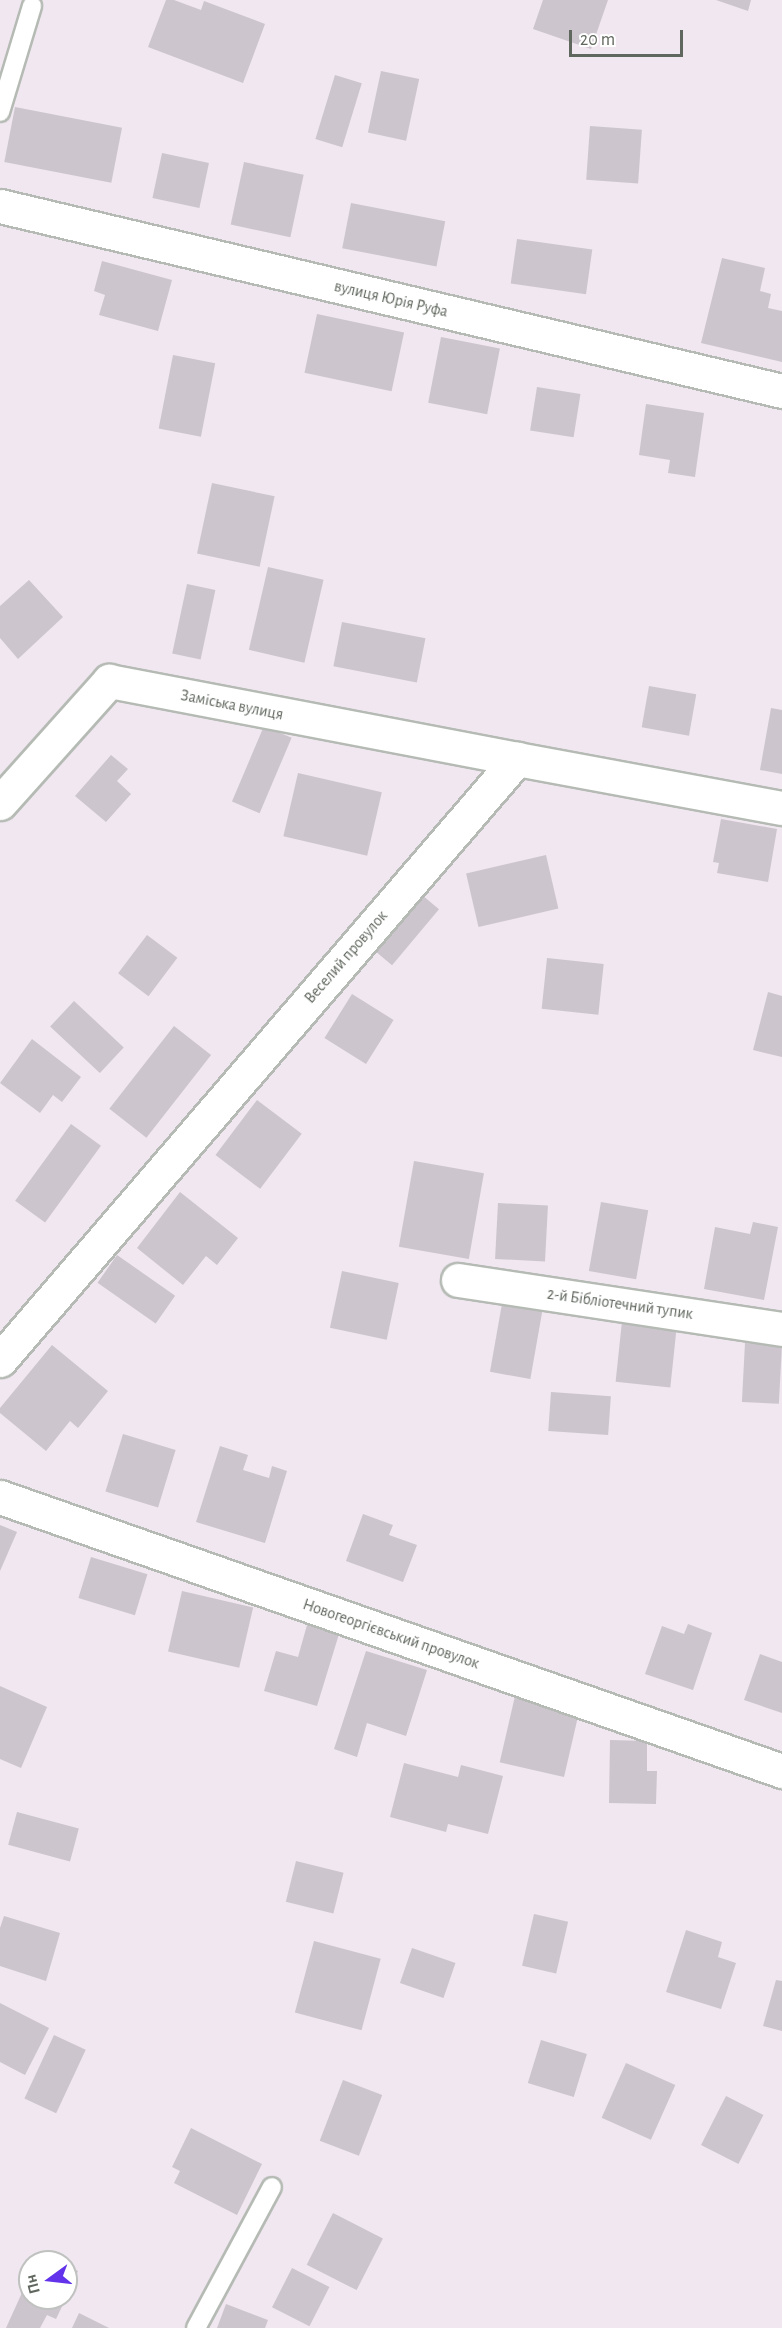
<!DOCTYPE html>
<meta charset="utf-8">
<style>
body{margin:0}
#map{position:relative;width:782px;height:2328px;overflow:hidden;background:#f0e7f0;font-family:"Alegreya Sans",sans-serif}
div>[style]{position:absolute}
[style*='--x']{left:calc(var(--x)*1px);top:calc(var(--y)*1px);width:calc(var(--w)*1px);rotate:calc(var(--a)*1deg)}
.building>*{inset:0;background:#ccc5ce;transform-origin:0 0}
.roads{filter:drop-shadow(2px 0 #b5bbb4) drop-shadow(-2px 0 #b5bbb4) drop-shadow(0 2px #b5bbb4) drop-shadow(0 -2px #b5bbb4)}
.lane>*{height:18px;margin:-9px;padding:0 9px;transform-origin:9px;border-radius:9px;background:#fff}
.street>*{height:33px;margin:-16.5px;padding:0 16.5px;transform-origin:16.5px;border-radius:16.5px;background:#fff}
span{translate:-50% -50%;white-space:nowrap;text-align:center;line-height:1.15;-webkit-text-stroke:6px #fff;paint-order:stroke}
.street-label{font-size:16px;color:#60675e}
.north{position:absolute;left:18px;top:2250px;width:60px;height:60px;box-sizing:border-box;background:#fff;border:2px solid #bfc2bf;border-radius:50%;rotate:255deg;font-size:16px;font-weight:700;line-height:24px;text-align:center;color:#60675e}
.north::after{content:'';display:block;margin:auto;width:21px;height:27px;background:#6233ea;clip-path:polygon(50% 0,100% 100%,50% 72%,0 100%)}
.scale{position:absolute;left:569px;top:30px;width:114px;height:27px;box-sizing:border-box;border:3px solid #60675e;border-top:0;padding-left:8px;font-size:18px;line-height:21px;white-space:nowrap;color:#60675e;-webkit-text-stroke:4px #fff;paint-order:stroke}
</style>
<div id="map">
<div class="building">
<div style="clip-path:polygon(166px 0,174px 0,201px 10px,204px 1px,265px 24px,243px 83px,148px 47px)"></div>
<div style="clip-path:polygon(543px 0,608px 0,591px 49px,533px 29px)"></div>
<div style="clip-path:polygon(716px 0,751px 0,748px 11px)"></div>
<div style="left:381px;top:71px;width:39px;height:63px;rotate:12deg"></div>
<div style="left:335px;top:75px;width:28px;height:67px;rotate:17deg"></div>
<div style="left:15px;top:107px;width:109px;height:56px;rotate:11deg"></div>
<div style="left:590px;top:126px;width:52px;height:54px;rotate:4deg"></div>
<div style="left:162px;top:153px;width:48px;height:46px;rotate:12deg"></div>
<div style="left:244px;top:162px;width:61px;height:64px;rotate:12deg"></div>
<div style="left:351px;top:203px;width:96px;height:46px;rotate:11deg"></div>
<div style="left:517px;top:239px;width:76px;height:45px;rotate:8deg"></div>
<div style="clip-path:polygon(722px 258px,765px 268px,760px 291px,771px 294px,768px 308px,782px 311px,782px 362px,701px 343px)"></div>
<div style="clip-path:polygon(102px 261px,172px 280px,158px 331px,99px 315px,105px 295px,94px 291px)"></div>
<div style="left:317px;top:314px;width:89px;height:60px;rotate:12deg"></div>
<div style="left:441px;top:337px;width:60px;height:67px;rotate:11deg"></div>
<div style="left:173px;top:355px;width:43px;height:75px;rotate:11deg"></div>
<div style="left:537px;top:387px;width:44px;height:44px;rotate:9deg"></div>
<div style="clip-path:polygon(646px 404px,704px 413px,695px 477px,668px 473px,670px 460px,639px 455px)"></div>
<div style="left:212px;top:483px;width:64px;height:72px;rotate:12deg"></div>
<div style="left:268px;top:567px;width:57px;height:85px;rotate:13deg"></div>
<div style="clip-path:polygon(29px 580px,63px 617px,18px 659px,0 638px,0 606px)"></div>
<div style="left:187px;top:584px;width:29px;height:71px;rotate:12deg"></div>
<div style="left:342px;top:622px;width:85px;height:45px;rotate:11deg"></div>
<div style="left:649px;top:686px;width:48px;height:42px;rotate:10deg"></div>
<div style="clip-path:polygon(771px 708px,782px 710px,782px 774px,760px 770px)"></div>
<div style="left:264px;top:726px;width:30px;height:82px;rotate:23deg"></div>
<div style="clip-path:polygon(111px 755px,128px 769px,117px 781px,131px 794px,106px 822px,75px 796px)"></div>
<div style="left:298px;top:773px;width:86px;height:65px;rotate:13deg"></div>
<div style="clip-path:polygon(721px 819px,777px 829px,768px 882px,717px 873px,719px 863px,713px 862px)"></div>
<div style="left:546px;top:855px;width:55px;height:82px;rotate:77deg"></div>
<div style="left:416px;top:890px;width:30px;height:73px;rotate:40deg"></div>
<div style="left:147px;top:935px;width:38px;height:48px;rotate:37deg"></div>
<div style="left:547px;top:958px;width:57px;height:51px;rotate:6deg"></div>
<div style="clip-path:polygon(768px 992px,782px 996px,782px 1057px,753px 1050px)"></div>
<div style="left:352px;top:994px;width:49px;height:52px;rotate:32deg"></div>
<div style="left:74px;top:1001px;width:68px;height:35px;rotate:43deg"></div>
<div style="left:174px;top:1026px;width:47px;height:105px;rotate:38deg"></div>
<div style="clip-path:polygon(32px 1039px,81px 1077px,62px 1102px,53px 1095px,40px 1113px,0 1083px)"></div>
<div style="left:257px;top:1100px;width:56px;height:69px;rotate:37deg"></div>
<div style="left:71px;top:1124px;width:37px;height:95px;rotate:36deg"></div>
<div style="left:414px;top:1161px;width:71px;height:87px;rotate:10deg"></div>
<div style="clip-path:polygon(180px 1192px,238px 1238px,217px 1265px,206px 1256px,183px 1285px,137px 1248px)"></div>
<div style="left:601px;top:1202px;width:48px;height:70px;rotate:10deg"></div>
<div style="left:498px;top:1203px;width:50px;height:56px;rotate:3deg"></div>
<div style="clip-path:polygon(753px 1222px,778px 1227px,764px 1300px,704px 1289px,715px 1227px,750px 1234px)"></div>
<div style="left:117px;top:1255px;width:71px;height:34px;rotate:35deg"></div>
<div style="left:342px;top:1271px;width:58px;height:58px;rotate:12deg"></div>
<div style="left:503px;top:1298px;width:41px;height:75px;rotate:10deg"></div>
<div style="left:622px;top:1321px;width:55px;height:61px;rotate:6deg"></div>
<div style="left:745px;top:1343px;width:37px;height:59px;rotate:3deg"></div>
<div style="clip-path:polygon(52px 1345px,108px 1391px,78px 1428px,70px 1421px,46px 1451px,0 1413px,0 1408px)"></div>
<div style="left:551px;top:1392px;width:60px;height:39px;rotate:4deg"></div>
<div style="left:123px;top:1434px;width:55px;height:60px;rotate:17deg"></div>
<div style="clip-path:polygon(220px 1446px,248px 1455px,243px 1470px,269px 1478px,272px 1466px,287px 1471px,265px 1543px,196px 1522px)"></div>
<div style="clip-path:polygon(363px 1514px,393px 1525px,389px 1535px,417px 1545px,403px 1582px,346px 1561px)"></div>
<div style="clip-path:polygon(0 1525px,17px 1532px,0 1571px)"></div>
<div style="left:91px;top:1557px;width:59px;height:43px;rotate:17deg"></div>
<div style="left:182px;top:1591px;width:73px;height:62px;rotate:13deg"></div>
<div style="clip-path:polygon(688px 1624px,712px 1633px,693px 1690px,645px 1674px,662px 1626px,684px 1634px)"></div>
<div style="clip-path:polygon(307px 1625px,339px 1634px,317px 1706px,264px 1691px,276px 1651px,298px 1657px)"></div>
<div style="clip-path:polygon(366px 1651px,427px 1670px,406px 1736px,367px 1723px,357px 1757px,334px 1749px)"></div>
<div style="clip-path:polygon(760px 1654px,782px 1662px,782px 1713px,744px 1700px)"></div>
<div style="clip-path:polygon(0 1686px,47px 1707px,21px 1768px,0 1759px)"></div>
<div style="left:515px;top:1696px;width:66px;height:68px;rotate:13deg"></div>
<div style="clip-path:polygon(610px 1740px,647px 1741px,647px 1771px,657px 1771px,656px 1804px,609px 1803px)"></div>
<div style="clip-path:polygon(404px 1763px,458px 1777px,461px 1765px,503px 1776px,488px 1834px,448px 1824px,446px 1832px,390px 1817px)"></div>
<div style="left:17px;top:1812px;width:64px;height:34px;rotate:15deg"></div>
<div style="left:296px;top:1861px;width:49px;height:42px;rotate:14deg"></div>
<div style="left:534px;top:1914px;width:35px;height:53px;rotate:13deg"></div>
<div style="clip-path:polygon(4px 1916px,60px 1933px,46px 1981px,0 1966px,0 1928px)"></div>
<div style="clip-path:polygon(686px 1930px,722px 1942px,718px 1957px,736px 1963px,721px 2009px,666px 1992px)"></div>
<div style="left:314px;top:1941px;width:69px;height:74px;rotate:15deg"></div>
<div style="left:412px;top:1948px;width:46px;height:37px;rotate:19deg"></div>
<div style="clip-path:polygon(776px 1980px,782px 1981px,782px 2031px,763px 2026px)"></div>
<div style="clip-path:polygon(0 2003px,49px 2028px,25px 2075px,0 2062px)"></div>
<div style="left:54px;top:2035px;width:35px;height:70px;rotate:25deg"></div>
<div style="left:541px;top:2040px;width:48px;height:45px;rotate:17deg"></div>
<div style="left:626px;top:2063px;width:54px;height:60px;rotate:24deg"></div>
<div style="left:343px;top:2080px;width:42px;height:65px;rotate:21deg"></div>
<div style="left:726px;top:2096px;width:42px;height:55px;rotate:27deg"></div>
<div style="clip-path:polygon(191px 2128px,262px 2164px,237px 2215px,174px 2183px,180px 2171px,172px 2167px)"></div>
<div style="left:333px;top:2213px;width:56px;height:58px;rotate:27deg"></div>
<div style="clip-path:polygon(40px 2253px,60px 2262px,36px 2262px)"></div>
<div style="clip-path:polygon(66px 2265px,78px 2271px,66px 2298px)"></div>
<div style="left:292px;top:2268px;width:42px;height:44px;rotate:27deg"></div>
<div style="clip-path:polygon(30px 2275px,30px 2298px,66px 2298px,56px 2319px,47px 2315px,40px 2328px,6px 2328px)"></div>
<div style="clip-path:polygon(226px 2304px,268px 2320px,265px 2328px,217px 2328px)"></div>
<div style="clip-path:polygon(79px 2313px,109px 2328px,72px 2328px)"></div>
</div>
<div class="roads">
<div class="lane">
<div style="--x:0;--y:112;--w:111;--a:-73.2"></div>
<div style="--x:196;--y:2328;--w:160;--a:-61.7"></div>
</div>
<div class="street">
<div style="--x:0;--y:206;--w:804;--a:13.31"></div>
<div style="--x:0;--y:803;--w:164;--a:-48.2"></div>
<div style="--x:109;--y:681;--w:415;--a:10.8"></div>
<div style="--x:458;--y:1280;--w:328;--a:8.6"></div>
<div style="--x:0;--y:1360;--w:793;--a:-49.3"></div>
<div style="--x:517;--y:759;--w:269;--a:10.5"></div>
<div style="--x:0;--y:1497;--w:829;--a:19.31"></div>
</div>
</div>
<div class="street-label">
<span style="left:391px;top:299px;rotate:13deg">вулиця Юрія Руфа</span>
<span style="left:232px;top:705px;rotate:11deg">Заміська вулиця</span>
<span style="left:346px;top:957px;rotate:-49deg">Веселий провулок</span>
<span style="left:620px;top:1304px;rotate:8deg">2-й Бібліотечний тупик</span>
<span style="left:391px;top:1634px;rotate:19deg">Новогеоргієвський провулок</span>
</div>
<div class="north">Пн</div>
<div class="scale">20 m</div>
</div>
